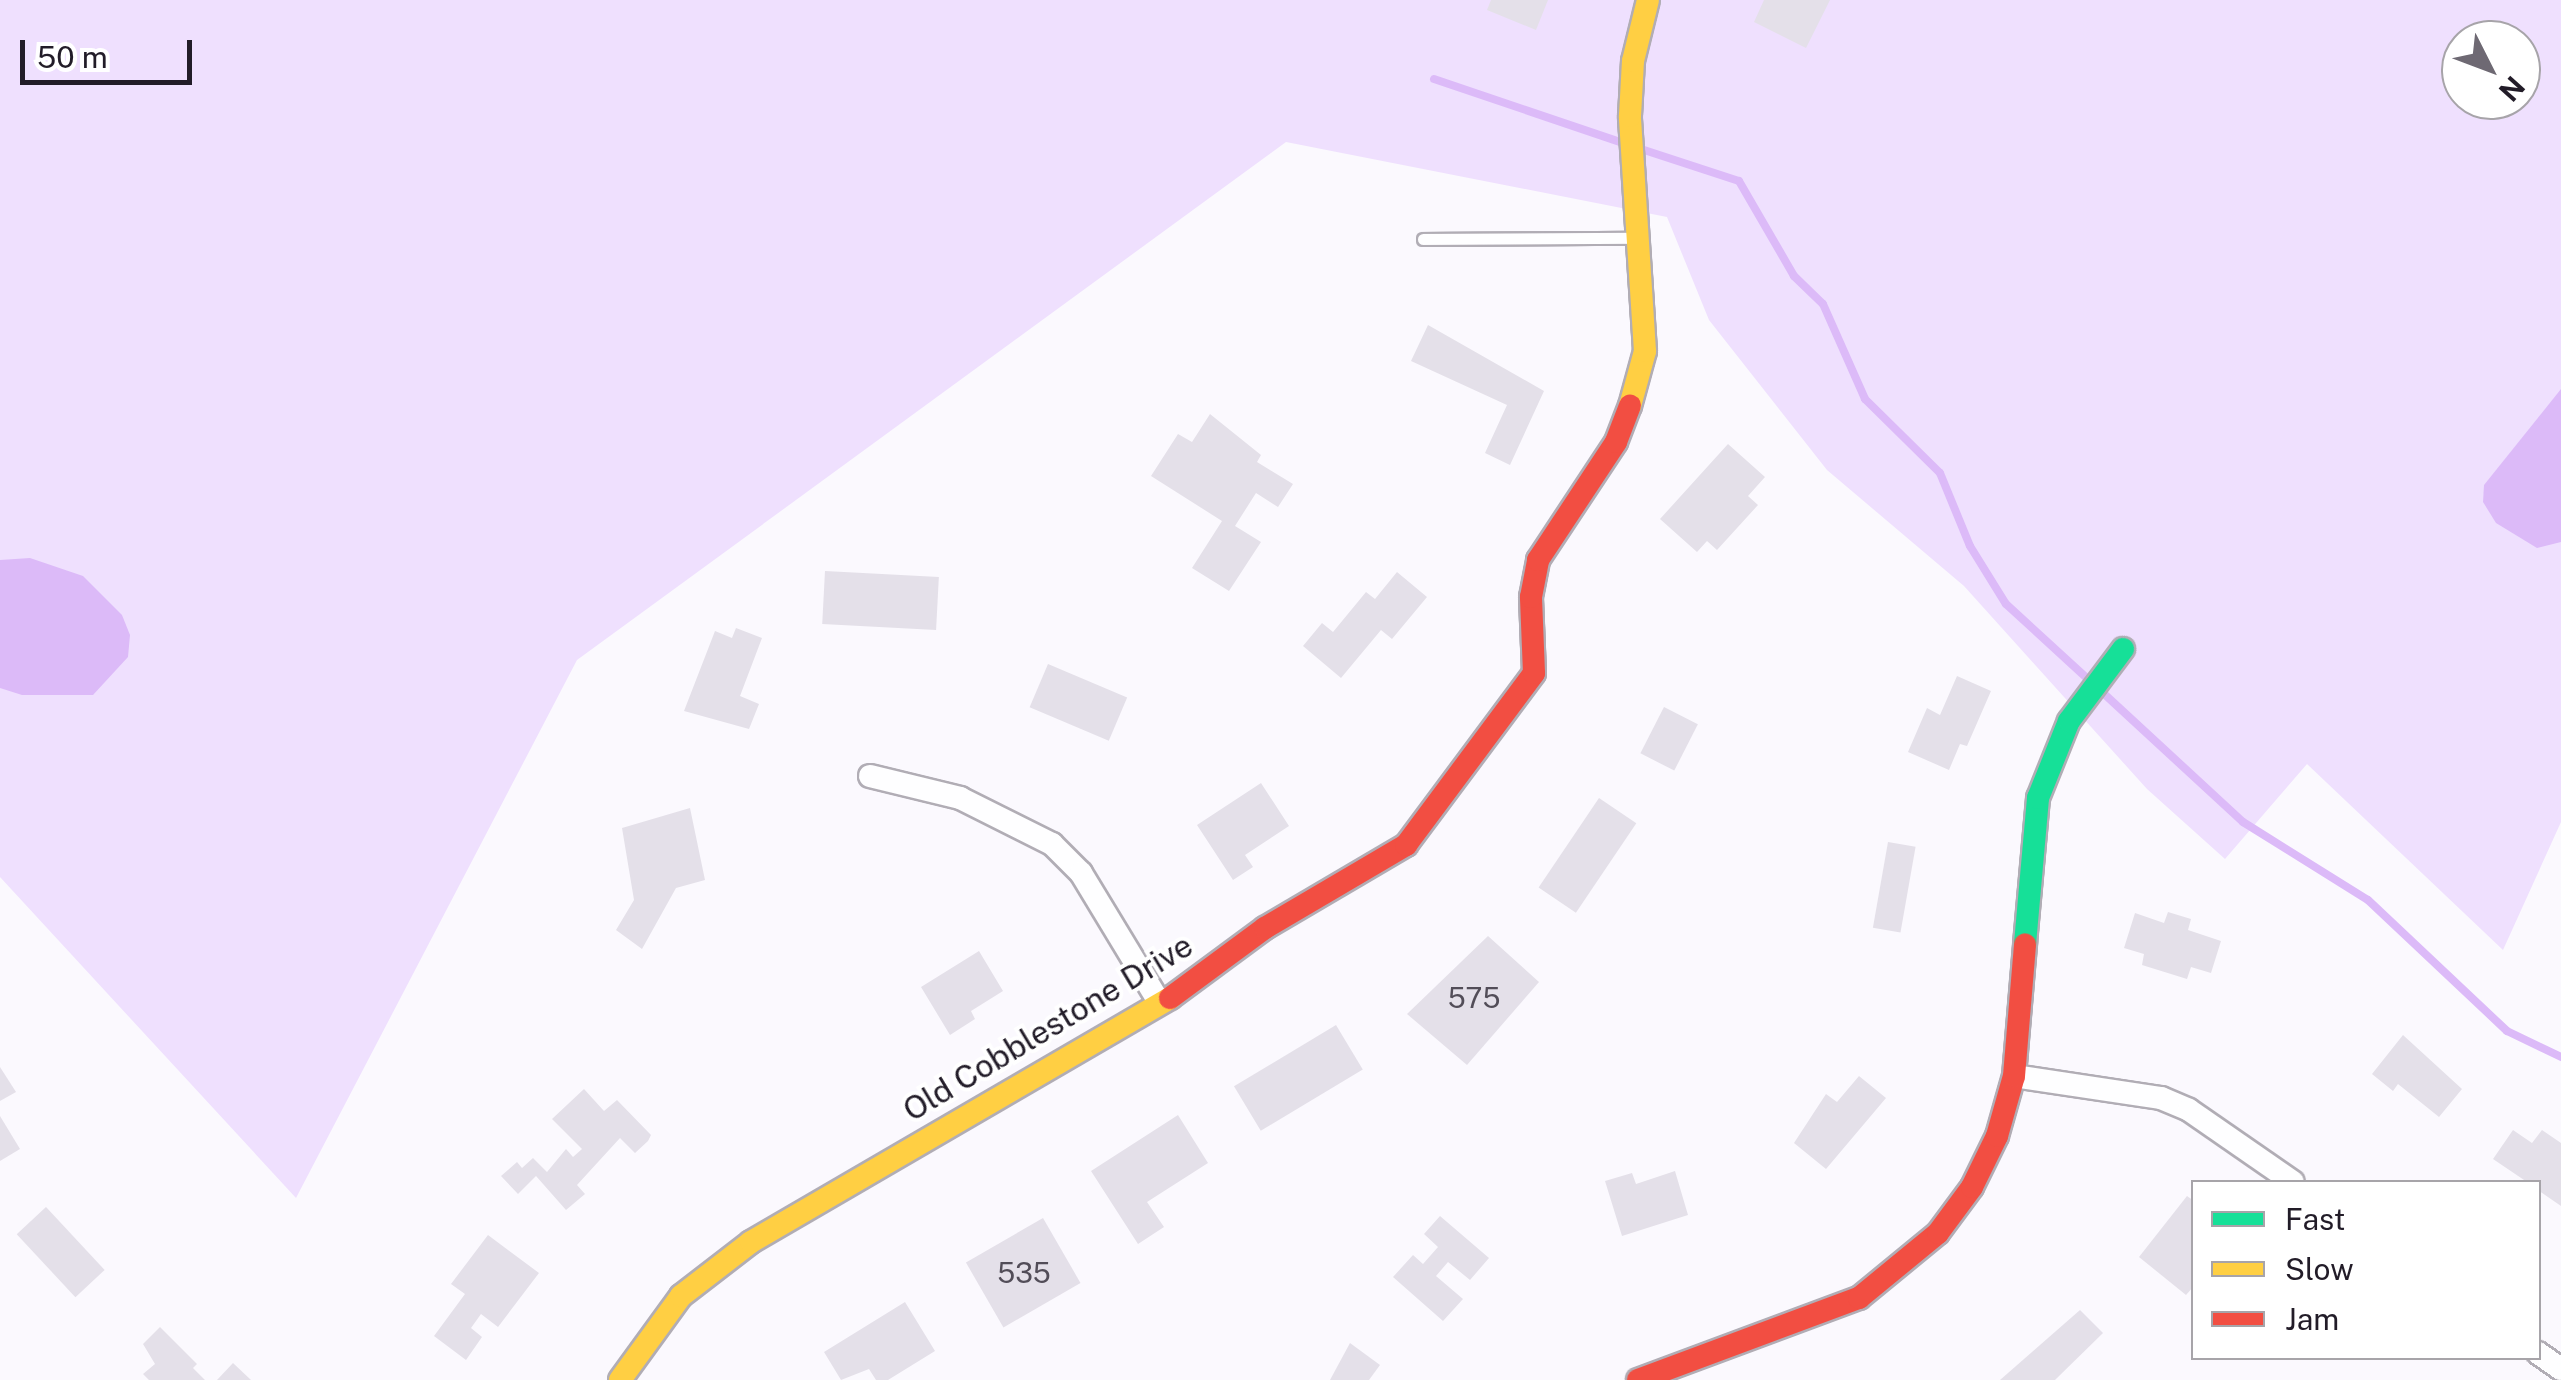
<!DOCTYPE html>
<style>
body{margin:0}
#map{position:relative;width:2561px;height:1380px;overflow:hidden;background:#fbf9fe;font-family:"Public Sans",sans-serif}
div>[style]{position:absolute}
[style*='--x']{left:calc(var(--x)*1px);top:calc(var(--y)*1px);width:calc(var(--w)*1px);rotate:calc(var(--a)*1deg)}
.green>*{inset:0;background:#efe0fe}
.water>*{inset:0;background:#dcbaf8}
.stream>*{height:8px;margin:-4px;padding:0 4px;transform-origin:4px;border-radius:4px;background:#dcbaf8}
.building>*{inset:0;background:#e4e0e9;transform-origin:0 0}
.roads{filter:drop-shadow(2px 0 #b1adb5) drop-shadow(-2px 0 #b1adb5) drop-shadow(0 2px #b1adb5) drop-shadow(0 -2px #b1adb5)}
.lane>*{height:11px;margin:-5.5px;padding:0 5.5px;transform-origin:5.5px;border-radius:5.5px;background:#fefeff}
.street>*{height:22px;margin:-11px;padding:0 11px;transform-origin:11px;border-radius:11px;background:#fefeff}
.fast>*{height:22px;margin:-11px;padding:0 11px;transform-origin:11px;border-radius:11px;background:#16e098}
.slow>*{height:22px;margin:-11px;padding:0 11px;transform-origin:11px;border-radius:11px;background:#ffcf43}
.jam>*{height:22px;margin:-11px;padding:0 11px;transform-origin:11px;border-radius:11px;background:#f24e42}
span{translate:-50% -50%;white-space:nowrap;text-align:center;line-height:1.15;-webkit-text-stroke:8px #fff;paint-order:stroke}
.number-label{font-size:28px;color:#524d58}
.number-label span{-webkit-text-stroke-width:0}
.street-label{font-size:32px;color:#221c28}
.legend{position:absolute;left:2191px;top:1180px;width:350px;height:180px;box-sizing:border-box;background:#fff;border:2px solid #a7a4a9;margin:0;padding:12px 18px;list-style:none;font-size:30px;color:#221c28}
.legend li{display:flex;align-items:center;gap:20px;height:50px}
.legend b{width:50px;border:2px solid #a7a4a9}
.north{position:absolute;left:2441px;top:20px;width:100px;height:100px;box-sizing:border-box;background:#fff;border:2px solid #a7a4a9;border-radius:50%;rotate:132deg;font-size:28px;font-weight:700;line-height:40px;text-align:center;color:#221c28}
.north::after{content:'';display:block;margin:auto;width:35px;height:45px;background:#6e6973;clip-path:polygon(50% 0,100% 100%,50% 72%,0 100%)}
.scale{position:absolute;left:20px;top:40px;width:172px;height:45px;box-sizing:border-box;border:5px solid #221c28;border-top:0;padding-left:12px;font-size:30px;line-height:35px;white-space:nowrap;color:#221c28;-webkit-text-stroke:8px #fff;paint-order:stroke}
</style>
<div id="map">
<div class="green">
<div style="clip-path:polygon(evenodd,0 0,2561px 0,2561px 822px,2503px 950px,2307px 764px,2225px 859px,2147px 789px,1964px 586px,1827px 470px,1709px 320px,1667px 217px,1286px 142px,577px 660px,296px 1198px,0 877px,0 0,2461px 40px,2521px 40px,2521px 100px,2461px 100px,2461px 40px)"></div>
</div>
<div class="water">
<div style="clip-path:polygon(2561px 389px,2561px 542px,2537px 548px,2496px 523px,2483px 502px,2484px 485px)"></div>
<div style="clip-path:polygon(30px 558px,83px 576px,122px 615px,130px 635px,128px 657px,93px 695px,22px 695px,0 688px,0 560px)"></div>
</div>
<div class="stream">
<div style="--x:1434;--y:79;--w:200;--a:18.7"></div>
<div style="--x:1641;--y:149;--w:103;--a:18.1"></div>
<div style="--x:1739;--y:181;--w:110;--a:59.9"></div>
<div style="--x:1794;--y:276;--w:40;--a:44"></div>
<div style="--x:1823;--y:304;--w:104;--a:66.1"></div>
<div style="--x:1865;--y:399;--w:105;--a:44.6"></div>
<div style="--x:1940;--y:473;--w:79;--a:67.7"></div>
<div style="--x:1970;--y:546;--w:68;--a:58.2"></div>
<div style="--x:2006;--y:604;--w:115;--a:42.5"></div>
<div style="--x:2101;--y:691;--w:193;--a:42.7"></div>
<div style="--x:2243;--y:822;--w:147;--a:32"></div>
<div style="--x:2368;--y:900;--w:191;--a:43.3"></div>
<div style="--x:2507;--y:1031;--w:60;--a:25.7"></div>
</div>
<div class="building">
<div style="clip-path:polygon(1491px 0,1548px 0,1536px 30px,1487px 10px)"></div>
<div style="clip-path:polygon(1764px 0,1830px 0,1806px 48px,1754px 22px)"></div>
<div style="clip-path:polygon(1428px 325px,1544px 391px,1510px 465px,1485px 453px,1507px 405px,1411px 361px)"></div>
<div style="clip-path:polygon(1210px 414px,1261px 455px,1257px 462px,1293px 484px,1278px 507px,1256px 493px,1235px 526px,1261px 542px,1229px 591px,1192px 568px,1222px 521px,1151px 476px,1178px 434px,1192px 442px)"></div>
<div style="clip-path:polygon(1728px 444px,1765px 477px,1748px 496px,1758px 505px,1717px 550px,1707px 541px,1697px 552px,1660px 519px)"></div>
<div style="left:825px;top:571px;width:114px;height:53px;rotate:3deg"></div>
<div style="clip-path:polygon(1397px 572px,1427px 597px,1392px 639px,1381px 630px,1341px 678px,1303px 646px,1322px 623px,1333px 632px,1366px 592px,1375px 599px)"></div>
<div style="clip-path:polygon(736px 628px,762px 638px,740px 696px,759px 704px,749px 729px,684px 711px,715px 631px,732px 638px)"></div>
<div style="left:1048px;top:664px;width:86px;height:47px;rotate:23deg"></div>
<div style="clip-path:polygon(1957px 676px,1991px 691px,1967px 746px,1960px 744px,1949px 770px,1908px 752px,1927px 708px,1940px 715px)"></div>
<div style="left:1664px;top:707px;width:38px;height:52px;rotate:27deg"></div>
<div style="clip-path:polygon(1261px 783px,1289px 826px,1245px 855px,1253px 867px,1233px 880px,1197px 825px)"></div>
<div style="left:1599px;top:798px;width:45px;height:108px;rotate:34deg"></div>
<div style="clip-path:polygon(690px 808px,705px 880px,676px 888px,642px 949px,616px 930px,634px 900px,622px 828px)"></div>
<div style="left:1888px;top:842px;width:28px;height:87px;rotate:10deg"></div>
<div style="clip-path:polygon(2168px 912px,2191px 919px,2188px 930px,2221px 941px,2211px 973px,2191px 967px,2187px 979px,2142px 965px,2144px 954px,2124px 948px,2135px 913px,2164px 923px)"></div>
<div style="clip-path:polygon(1488px 936px,1539px 982px,1467px 1065px,1407px 1014px)"></div>
<div style="clip-path:polygon(979px 951px,1003px 991px,971px 1011px,975px 1019px,950px 1035px,921px 987px)"></div>
<div style="left:1336px;top:1025px;width:52px;height:119px;rotate:59deg"></div>
<div style="clip-path:polygon(2403px 1035px,2462px 1089px,2439px 1117px,2398px 1084px,2393px 1091px,2372px 1074px)"></div>
<div style="clip-path:polygon(0 1067px,16px 1092px,0 1101px)"></div>
<div style="clip-path:polygon(1859px 1076px,1886px 1098px,1826px 1169px,1794px 1143px,1826px 1094px,1837px 1102px)"></div>
<div style="clip-path:polygon(584px 1089px,604px 1111px,617px 1100px,651px 1135px,648px 1141px,635px 1153px,620px 1138px,577px 1185px,585px 1194px,566px 1210px,536px 1176px,518px 1194px,501px 1176px,517px 1162px,522px 1168px,533px 1158px,547px 1172px,566px 1149px,573px 1157px,582px 1149px,552px 1119px)"></div>
<div style="clip-path:polygon(1178px 1115px,1208px 1163px,1147px 1202px,1164px 1227px,1138px 1244px,1091px 1171px)"></div>
<div style="clip-path:polygon(0 1116px,20px 1149px,0 1161px)"></div>
<div style="clip-path:polygon(2513px 1130px,2532px 1143px,2542px 1130px,2561px 1143px,2561px 1206px,2538px 1190px,2538px 1182px,2527px 1182px,2493px 1159px)"></div>
<div style="clip-path:polygon(1675px 1171px,1688px 1215px,1622px 1236px,1605px 1181px,1632px 1173px,1636px 1184px)"></div>
<div style="clip-path:polygon(2187px 1196px,2194px 1201px,2194px 1286px,2186px 1295px,2139px 1257px)"></div>
<div style="left:46px;top:1207px;width:86px;height:40px;rotate:47deg"></div>
<div style="clip-path:polygon(1440px 1216px,1489px 1258px,1470px 1280px,1448px 1262px,1436px 1276px,1463px 1299px,1443px 1321px,1393px 1277px,1413px 1255px,1423px 1264px,1438px 1247px,1424px 1234px)"></div>
<div style="left:1043px;top:1218px;width:75px;height:89px;rotate:60deg"></div>
<div style="clip-path:polygon(488px 1235px,539px 1273px,498px 1327px,481px 1314px,471px 1328px,482px 1337px,466px 1360px,434px 1336px,465px 1294px,451px 1284px)"></div>
<div style="clip-path:polygon(905px 1302px,935px 1351px,888px 1380px,876px 1380px,869px 1369px,841px 1380px,824px 1352px)"></div>
<div style="clip-path:polygon(2080px 1310px,2103px 1333px,2055px 1380px,2000px 1380px)"></div>
<div style="clip-path:polygon(160px 1327px,197px 1364px,193px 1368px,205px 1380px,149px 1380px,143px 1374px,155px 1364px,143px 1344px)"></div>
<div style="clip-path:polygon(1350px 1343px,1380px 1365px,1369px 1380px,1330px 1380px)"></div>
<div style="clip-path:polygon(233px 1363px,251px 1380px,217px 1380px)"></div>
</div>
<div class="roads">
<div class="lane">
<div style="--x:1423;--y:239;--w:211;--a:-0.3"></div>
</div>
<div class="street">
<div style="--x:870;--y:776;--w:93;--a:13.7"></div>
<div style="--x:960;--y:798;--w:103;--a:26.6"></div>
<div style="--x:1052;--y:844;--w:41;--a:45"></div>
<div style="--x:1081;--y:873;--w:151;--a:58.8"></div>
<div style="--x:2014;--y:1076;--w:149;--a:8.5"></div>
<div style="--x:2161;--y:1098;--w:30;--a:23"></div>
<div style="--x:2189;--y:1110;--w:126;--a:34.7"></div>
<div style="--x:2538;--y:1353;--w:28;--a:35"></div>
</div>
<div class="fast">
<div style="--x:2025;--y:944;--w:147;--a:-84.9"></div>
<div style="--x:2038;--y:798;--w:83;--a:-68.1"></div>
<div style="--x:2069;--y:721;--w:90;--a:-53.1"></div>
</div>
<div class="slow">
<div style="--x:1630;--y:406;--w:57;--a:-74.7"></div>
<div style="--x:1645;--y:351;--w:235;--a:-93.7"></div>
<div style="--x:1630;--y:116;--w:55;--a:-86.9"></div>
<div style="--x:1633;--y:61;--w:63;--a:-76.2"></div>
<div style="--x:620;--y:1380;--w:104;--a:-54"></div>
<div style="--x:681;--y:1296;--w:88;--a:-37.6"></div>
<div style="--x:751;--y:1242;--w:485;--a:-30.2"></div>
</div>
<div class="jam">
<div style="--x:1170;--y:998;--w:118;--a:-36.4"></div>
<div style="--x:1265;--y:928;--w:164;--a:-30.5"></div>
<div style="--x:1406;--y:845;--w:214;--a:-53.3"></div>
<div style="--x:1534;--y:673;--w:76;--a:-92.3"></div>
<div style="--x:1531;--y:597;--w:38;--a:-79"></div>
<div style="--x:1538;--y:560;--w:141;--a:-56.5"></div>
<div style="--x:1616;--y:442;--w:39;--a:-69"></div>
<div style="--x:1638;--y:1380;--w:236;--a:-20.4"></div>
<div style="--x:1859;--y:1298;--w:102;--a:-39.4"></div>
<div style="--x:1938;--y:1233;--w:57;--a:-53.5"></div>
<div style="--x:1972;--y:1187;--w:57;--a:-63.9"></div>
<div style="--x:1997;--y:1136;--w:62;--a:-74.2"></div>
<div style="--x:2014;--y:1076;--w:132;--a:-85.2"></div>
</div>
</div>
<div class="number-label">
<span style="left:1474px;top:998px">575</span>
<span style="left:1024px;top:1273px">535</span>
</div>
<div class="street-label">
<span style="left:1048px;top:1028px;rotate:-31deg">Old Cobblestone Drive</span>
</div>
<ul class="legend">
<li><b style="height:12px;background:#16e098"></b>Fast</li>
<li><b style="height:12px;background:#ffcf43"></b>Slow</li>
<li><b style="height:12px;background:#f24e42"></b>Jam</li>
</ul>
<div class="north">N</div>
<div class="scale">50 m</div>
</div>
